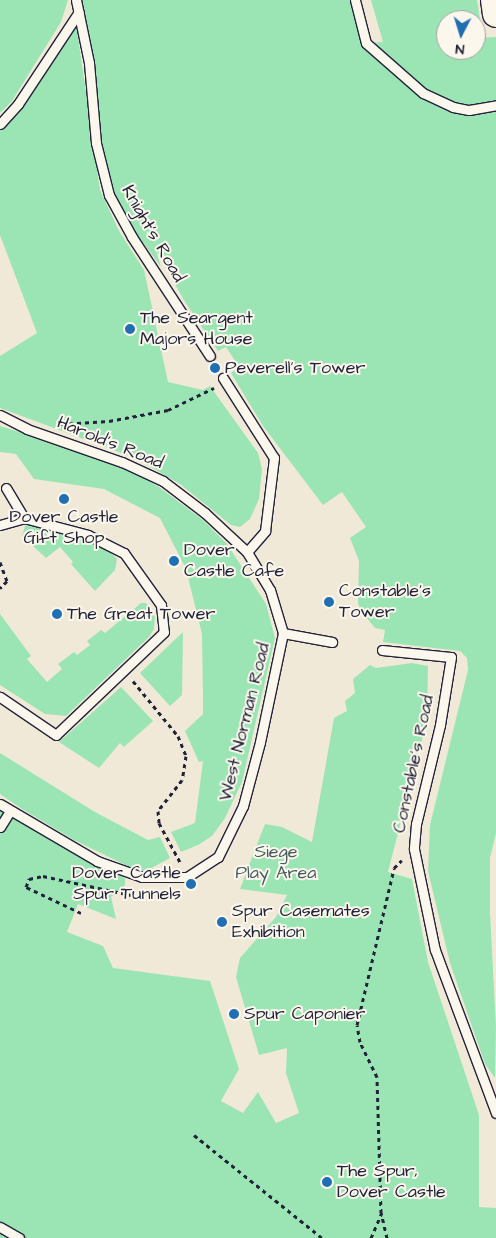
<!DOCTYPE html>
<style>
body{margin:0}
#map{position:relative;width:496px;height:1238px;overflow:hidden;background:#f1e9d7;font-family:"Architects Daughter",sans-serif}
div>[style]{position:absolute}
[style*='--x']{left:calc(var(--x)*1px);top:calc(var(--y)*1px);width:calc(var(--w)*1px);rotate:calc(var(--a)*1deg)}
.green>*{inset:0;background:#9be5b4}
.path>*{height:3px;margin-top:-1.5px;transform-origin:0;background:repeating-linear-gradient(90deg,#22223b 0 4px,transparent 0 8px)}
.roads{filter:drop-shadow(1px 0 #22223b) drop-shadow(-1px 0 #22223b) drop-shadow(0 1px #22223b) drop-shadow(0 -1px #22223b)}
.service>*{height:9px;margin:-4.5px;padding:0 4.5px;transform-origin:4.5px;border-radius:4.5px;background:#fbf7ec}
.primary>*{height:26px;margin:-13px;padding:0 13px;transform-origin:13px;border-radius:13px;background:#fbf7ec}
.dots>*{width:14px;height:14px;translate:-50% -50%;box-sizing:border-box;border:2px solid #fbf7ec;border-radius:50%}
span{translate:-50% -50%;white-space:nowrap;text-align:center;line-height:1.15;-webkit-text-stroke:4px #fbf7ec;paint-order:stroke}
.street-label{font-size:18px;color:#22223b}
.poi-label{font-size:18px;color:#22223b}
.left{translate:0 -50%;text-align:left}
.right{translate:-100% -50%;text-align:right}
.park-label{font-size:18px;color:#465c5f}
.north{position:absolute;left:436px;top:10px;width:50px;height:50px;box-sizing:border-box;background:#fbf7ec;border:1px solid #a4a2a5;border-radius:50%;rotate:185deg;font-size:14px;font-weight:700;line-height:20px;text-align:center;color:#22223b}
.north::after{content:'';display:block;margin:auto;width:18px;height:22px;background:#1f6fb2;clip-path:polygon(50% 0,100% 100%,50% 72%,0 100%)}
</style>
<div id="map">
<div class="green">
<div style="clip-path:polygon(0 0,68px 0,61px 22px,12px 101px,0 113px)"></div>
<div style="clip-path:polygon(81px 0,355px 0,367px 43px,383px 42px,371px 0,477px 0,482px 33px,476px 34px,476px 20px,446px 20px,446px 50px,476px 50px,476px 38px,496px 37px,496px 833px,490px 858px,490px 913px,496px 1027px,495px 1078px,485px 1064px,450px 963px,428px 871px,430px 825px,468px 670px,467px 658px,460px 651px,383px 642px,385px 630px,375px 628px,361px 611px,358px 603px,359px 561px,350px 538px,366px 527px,342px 492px,323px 505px,263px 426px,231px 373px,239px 367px,226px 347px,218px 351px,185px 302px,156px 250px,161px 267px,126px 219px,114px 196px,100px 143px,94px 60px)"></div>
<div style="clip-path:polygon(76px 23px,100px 190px,119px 231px,144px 270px,168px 382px,203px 390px,210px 386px,258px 453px,262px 469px,259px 499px,250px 519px,240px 527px,231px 525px,180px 484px,135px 458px,0 408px,0 356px,37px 333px,0 235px,0 130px,20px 109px)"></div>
<div style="clip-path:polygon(0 426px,94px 455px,127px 468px,159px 487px,203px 520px,227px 544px,266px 604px,275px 638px,242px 782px,225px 818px,212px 836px,198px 845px,181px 852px,171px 832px,195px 823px,203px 761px,199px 762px,185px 731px,203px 714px,203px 699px,202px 634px,186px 569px,160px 518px,104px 489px,34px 479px,16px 454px,0 452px)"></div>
<div style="clip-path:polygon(30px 523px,104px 546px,117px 559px,115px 570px,95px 591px,71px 564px,73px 562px,60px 547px,46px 558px,22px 536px,25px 526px)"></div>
<div style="clip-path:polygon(141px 603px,146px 603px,155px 617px,154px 629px,149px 637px,66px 716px,45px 714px,0 685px,0 614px,31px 656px,27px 659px,47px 682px,62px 669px,58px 664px,74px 652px,77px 655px,90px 645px,87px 641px,101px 630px,105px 633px)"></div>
<div style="clip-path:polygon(183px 632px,182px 695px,170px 706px,140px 673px)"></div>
<div style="clip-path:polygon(412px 663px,428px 666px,427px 720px,388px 872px,412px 879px,428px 962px,479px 1115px,479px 1207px,496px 1208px,496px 1173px,496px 1238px,0 1238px,0 810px,125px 878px,125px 885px,111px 897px,116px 919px,78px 904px,67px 932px,103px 946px,113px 968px,210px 981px,239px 1069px,221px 1101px,243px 1113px,258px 1092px,276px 1123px,299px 1113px,286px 1073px,287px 1048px,259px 1055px,236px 977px,240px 958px,276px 917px,287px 895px,240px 889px,265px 824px,282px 827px,312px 842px,334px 718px,347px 711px,345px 701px,355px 693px,353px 679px,370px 665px,376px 668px)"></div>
<div style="clip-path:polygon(121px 687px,153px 721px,124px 747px,120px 743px,99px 768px,59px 742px)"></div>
<div style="clip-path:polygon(0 753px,95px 812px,148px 840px,160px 837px,170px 858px,142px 873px,74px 840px,22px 809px,0 794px)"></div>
</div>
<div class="path">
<div style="--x:61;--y:424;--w:48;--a:-3.6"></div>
<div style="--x:109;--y:421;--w:60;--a:-10.6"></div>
<div style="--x:168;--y:410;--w:51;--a:-25.6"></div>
<div style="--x:0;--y:562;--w:20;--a:70"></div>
<div style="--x:7;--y:581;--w:10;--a:135"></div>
<div style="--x:133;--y:681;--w:71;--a:50.7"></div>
<div style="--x:178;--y:736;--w:22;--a:68"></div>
<div style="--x:186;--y:756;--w:24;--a:99"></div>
<div style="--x:182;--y:780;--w:39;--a:128"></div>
<div style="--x:158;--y:811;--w:12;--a:85"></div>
<div style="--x:159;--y:823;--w:44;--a:61.7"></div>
<div style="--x:81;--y:913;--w:61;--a:-154.7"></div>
<div style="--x:26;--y:887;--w:9;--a:-69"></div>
<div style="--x:29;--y:879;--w:14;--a:-12"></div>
<div style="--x:43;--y:876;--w:90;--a:12.2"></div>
<div style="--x:131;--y:895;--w:9;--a:-18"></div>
<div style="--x:194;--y:1135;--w:164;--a:38.8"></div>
<div style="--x:371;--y:1238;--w:26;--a:-67"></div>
<div style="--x:387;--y:1238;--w:26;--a:-103"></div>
<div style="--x:381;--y:1213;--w:136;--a:-91.7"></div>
<div style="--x:377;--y:1077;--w:39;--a:-116"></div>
<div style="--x:360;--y:1042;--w:17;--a:-100"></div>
<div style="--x:357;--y:1025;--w:161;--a:-76.7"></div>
<div style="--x:394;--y:868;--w:11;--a:-45"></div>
</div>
<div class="roads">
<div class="service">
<div style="--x:76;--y:0;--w:64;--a:78.3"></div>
<div style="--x:89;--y:63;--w:80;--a:85"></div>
<div style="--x:96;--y:143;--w:54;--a:76"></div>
<div style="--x:109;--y:195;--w:48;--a:61.3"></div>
<div style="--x:132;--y:237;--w:142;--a:56.8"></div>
<div style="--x:355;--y:0;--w:44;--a:75.7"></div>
<div style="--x:366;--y:43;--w:76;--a:41.3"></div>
<div style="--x:423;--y:93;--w:33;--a:25"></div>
<div style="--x:453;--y:107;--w:16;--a:11"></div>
<div style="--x:469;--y:110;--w:27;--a:-10"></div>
<div style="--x:0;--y:124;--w:27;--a:-48"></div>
<div style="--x:18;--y:104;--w:110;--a:-56.5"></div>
<div style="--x:0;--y:415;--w:30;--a:27"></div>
<div style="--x:27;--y:429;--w:101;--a:19.2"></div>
<div style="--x:122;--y:462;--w:45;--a:24.9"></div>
<div style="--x:163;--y:481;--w:53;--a:37.3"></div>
<div style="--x:205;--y:513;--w:57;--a:42.9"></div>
<div style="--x:6;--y:488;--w:35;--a:59"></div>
<div style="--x:0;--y:525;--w:25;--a:-16"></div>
<div style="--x:24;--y:518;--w:66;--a:14.9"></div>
<div style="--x:88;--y:535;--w:40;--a:26.6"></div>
<div style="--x:124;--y:553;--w:64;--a:54.6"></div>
<div style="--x:161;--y:605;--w:27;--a:84"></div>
<div style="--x:164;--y:632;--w:149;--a:136.4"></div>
<div style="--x:56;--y:735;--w:68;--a:-145.8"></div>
<div style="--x:283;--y:633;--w:50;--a:10.4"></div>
<div style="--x:382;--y:650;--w:69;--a:5.8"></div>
<div style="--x:451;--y:657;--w:69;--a:99.2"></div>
<div style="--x:440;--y:725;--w:102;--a:103.6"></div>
<div style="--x:416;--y:824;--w:25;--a:95"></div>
<div style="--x:414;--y:849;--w:103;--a:78.3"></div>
<div style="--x:435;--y:950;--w:174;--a:69.5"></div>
<div style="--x:0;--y:804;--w:113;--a:30.4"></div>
<div style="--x:97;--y:861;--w:48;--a:19.6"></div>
<div style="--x:142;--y:877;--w:45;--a:0"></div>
<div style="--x:187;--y:877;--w:37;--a:-33"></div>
<div style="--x:218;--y:857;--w:57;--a:-63.9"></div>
<div style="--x:243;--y:806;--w:66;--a:-75.1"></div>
<div style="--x:260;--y:742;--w:111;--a:-78.1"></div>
<div style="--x:283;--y:633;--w:45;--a:-106.8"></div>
<div style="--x:270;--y:590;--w:44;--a:-121.2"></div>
<div style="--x:247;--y:552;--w:28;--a:-49"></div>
<div style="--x:265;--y:531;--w:74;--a:-83"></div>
<div style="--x:274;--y:458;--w:95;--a:-122.5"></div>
<div style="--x:0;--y:827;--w:19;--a:-58"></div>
<div style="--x:0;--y:1227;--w:22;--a:30"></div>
</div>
<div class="primary">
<div style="--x:494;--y:0;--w:14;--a:82"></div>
</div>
</div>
<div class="dots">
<div style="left:130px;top:329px;background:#1f6fb2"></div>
<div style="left:215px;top:368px;background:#1f6fb2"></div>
<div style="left:64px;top:499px;background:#1f6fb2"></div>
<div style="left:174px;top:561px;background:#1f6fb2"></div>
<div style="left:329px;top:602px;background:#1f6fb2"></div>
<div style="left:57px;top:614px;background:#1f6fb2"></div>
<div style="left:191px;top:884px;background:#1f6fb2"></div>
<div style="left:222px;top:922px;background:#1f6fb2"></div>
<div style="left:234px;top:1014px;background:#1f6fb2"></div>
<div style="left:327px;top:1182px;background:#1f6fb2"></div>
</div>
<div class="street-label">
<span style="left:153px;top:234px;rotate:60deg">Knight's Road</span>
<span style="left:110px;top:443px;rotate:22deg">Harold's Road</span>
<span style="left:245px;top:722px;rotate:-76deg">West Norman Road</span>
<span style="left:414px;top:764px;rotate:-78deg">Constable's Road</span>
</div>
<div class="poi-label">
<span class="left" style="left:140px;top:329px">The Seargent<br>Majors House</span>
<span class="left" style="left:225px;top:368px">Peverell's Tower</span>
<span style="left:64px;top:528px">Dover Castle<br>Gift Shop</span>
<span class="left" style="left:184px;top:561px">Dover<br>Castle Cafe</span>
<span class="left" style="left:339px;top:602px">Constable's<br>Tower</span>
<span class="left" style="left:67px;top:614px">The Great Tower</span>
<span class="right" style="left:181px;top:884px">Dover Castle<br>Spur Tunnels</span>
<span class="left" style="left:232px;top:922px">Spur Casemates<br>Exhibition</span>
<span class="left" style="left:244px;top:1014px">Spur Caponier</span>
<span class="left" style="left:337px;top:1182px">The Spur,<br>Dover Castle</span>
</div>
<div class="park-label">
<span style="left:276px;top:863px">Siege<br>Play Area</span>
</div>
<div class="north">N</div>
</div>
